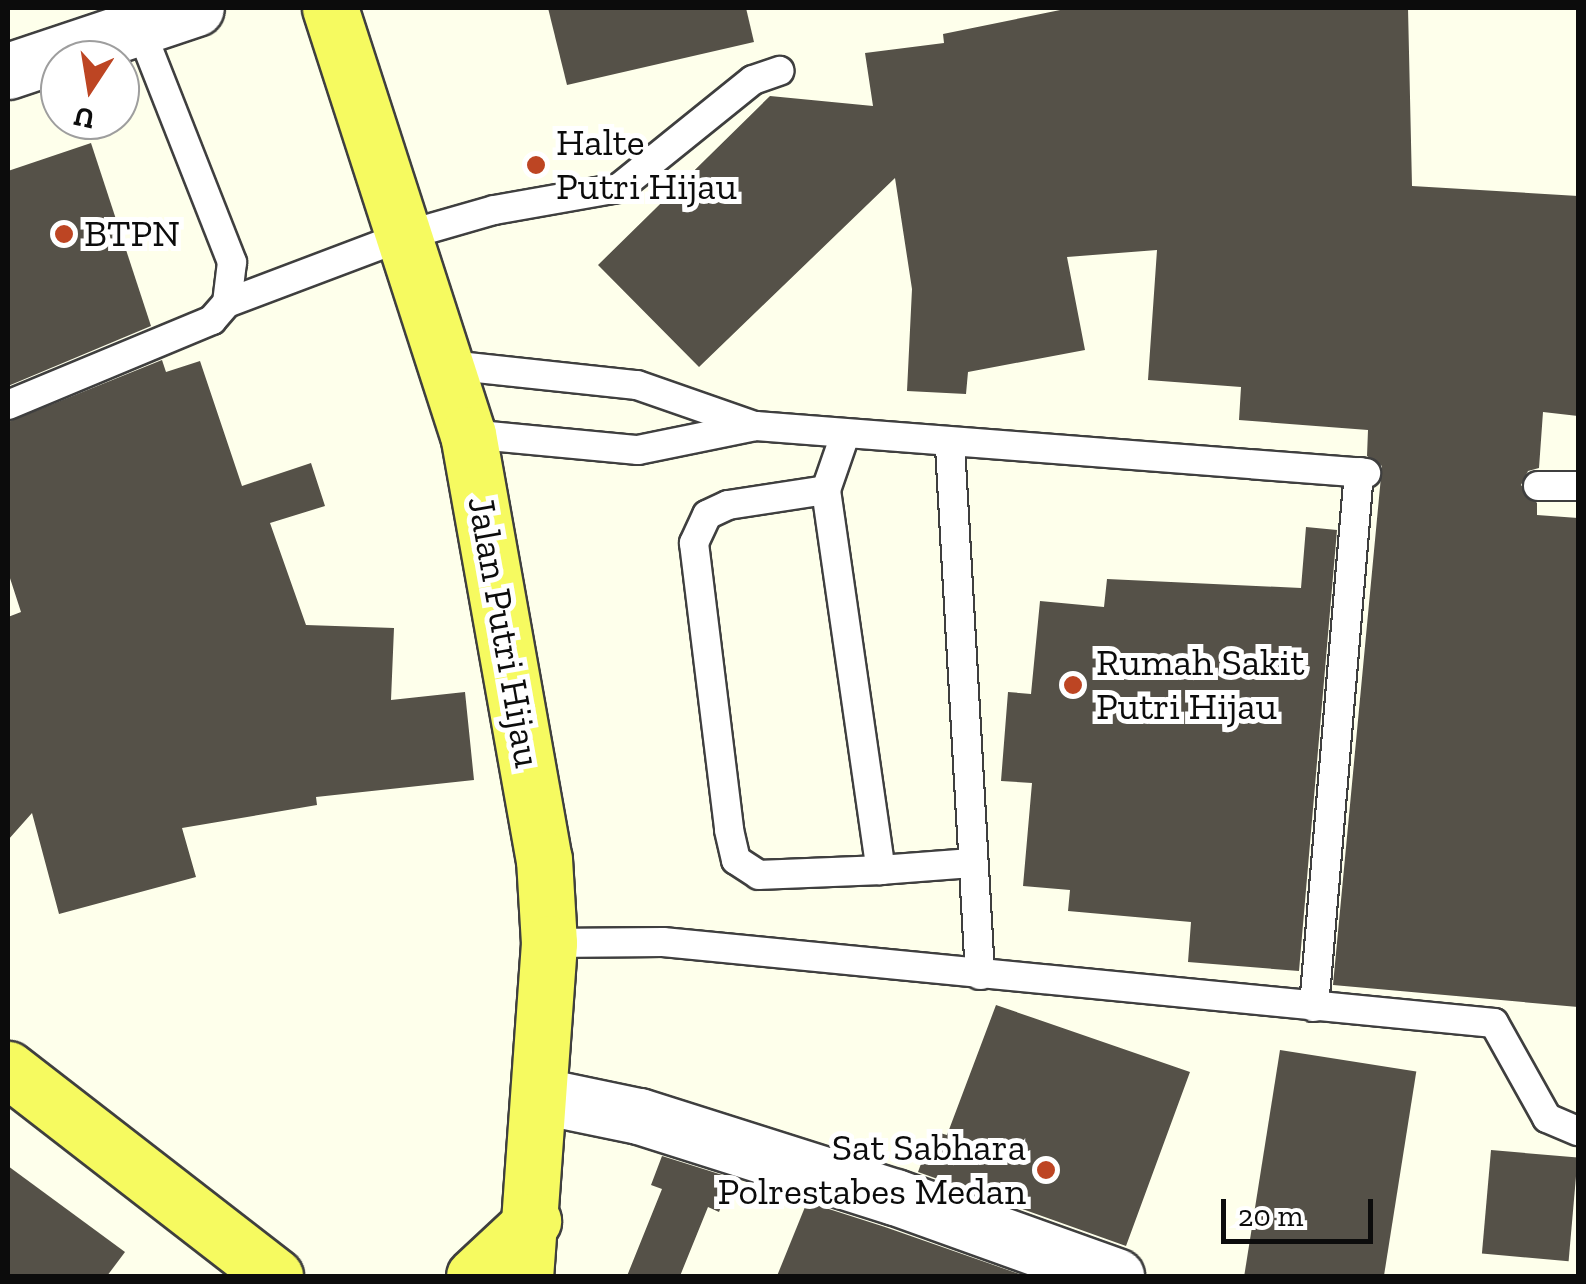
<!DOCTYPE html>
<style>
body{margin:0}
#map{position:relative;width:1586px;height:1284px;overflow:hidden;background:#feffeb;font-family:"Zilla Slab",serif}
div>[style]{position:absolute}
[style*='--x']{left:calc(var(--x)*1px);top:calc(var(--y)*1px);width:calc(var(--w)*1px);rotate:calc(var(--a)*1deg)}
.building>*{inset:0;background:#555148;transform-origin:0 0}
.roads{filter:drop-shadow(2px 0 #3f3f3f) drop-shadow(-2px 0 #3f3f3f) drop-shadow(0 2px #3f3f3f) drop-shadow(0 -2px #3f3f3f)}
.service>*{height:28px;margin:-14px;padding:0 14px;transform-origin:14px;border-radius:14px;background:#fff}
.minor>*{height:55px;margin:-27.5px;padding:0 27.5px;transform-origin:27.5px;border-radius:27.5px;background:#fff}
.primary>*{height:55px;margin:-27.5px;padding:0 27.5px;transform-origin:27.5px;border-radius:27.5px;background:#f6fa60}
.dots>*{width:28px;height:28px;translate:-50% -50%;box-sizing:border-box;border:5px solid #fff;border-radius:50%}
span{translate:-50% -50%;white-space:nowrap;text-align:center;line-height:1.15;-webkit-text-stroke:10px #fff;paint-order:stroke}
.poi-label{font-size:38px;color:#0c0c0c}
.left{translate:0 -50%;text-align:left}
.right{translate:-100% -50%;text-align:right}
.street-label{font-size:38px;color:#0c0c0c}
.frame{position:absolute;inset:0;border:10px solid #0c0c0c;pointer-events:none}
.north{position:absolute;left:40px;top:40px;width:100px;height:100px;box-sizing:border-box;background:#fff;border:2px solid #9e9e9e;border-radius:50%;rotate:192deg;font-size:28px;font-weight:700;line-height:40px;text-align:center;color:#0c0c0c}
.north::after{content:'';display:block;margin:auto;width:35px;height:45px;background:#bd4523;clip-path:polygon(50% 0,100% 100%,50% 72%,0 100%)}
.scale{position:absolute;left:1221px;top:1199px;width:152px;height:45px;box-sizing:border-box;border:5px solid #0c0c0c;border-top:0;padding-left:12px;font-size:30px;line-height:35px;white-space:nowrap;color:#0c0c0c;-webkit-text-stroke:8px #fff;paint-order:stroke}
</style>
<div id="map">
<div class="building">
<div style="clip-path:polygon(548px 8px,746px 8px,754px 42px,567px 85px)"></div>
<div style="clip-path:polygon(1070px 8px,1408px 8px,1412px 186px,1578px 196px,1578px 416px,1543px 412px,1539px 468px,1528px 471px,1521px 485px,1537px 503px,1537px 515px,1578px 518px,1578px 1007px,1333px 985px,1382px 466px,1367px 456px,1368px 430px,1239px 420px,1241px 387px,1148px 380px,1157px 250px,1067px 257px,1085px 350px,968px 372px,966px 394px,907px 391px,912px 289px,895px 178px,699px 367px,598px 265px,770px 96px,873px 106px,865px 53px,944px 43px,943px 34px)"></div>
<div style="clip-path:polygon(91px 143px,151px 326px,8px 386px,8px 171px)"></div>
<div style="clip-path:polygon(162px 360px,166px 372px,200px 361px,242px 486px,311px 463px,325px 506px,270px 523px,306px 625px,394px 628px,391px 700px,465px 692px,474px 780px,316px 797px,317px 805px,182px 828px,196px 877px,59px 914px,32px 813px,8px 840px,8px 617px,21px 612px,8px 572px,8px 422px)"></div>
<div style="clip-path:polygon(1306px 527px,1337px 530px,1299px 971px,1188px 962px,1191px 922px,1068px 911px,1070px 890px,1023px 886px,1032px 783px,1001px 781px,1008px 692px,1031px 694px,1040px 601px,1104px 607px,1107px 579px,1301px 588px)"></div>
<div style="clip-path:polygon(996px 1005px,1190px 1072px,1126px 1246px,918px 1172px,933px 1131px,947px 1135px)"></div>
<div style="left:1280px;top:1050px;width:138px;height:229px;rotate:9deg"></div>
<div style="left:1491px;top:1150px;width:87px;height:104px;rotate:5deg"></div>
<div style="clip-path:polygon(662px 1156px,732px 1178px,719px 1212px,708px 1207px,680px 1276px,627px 1276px,662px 1189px,651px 1185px)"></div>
<div style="clip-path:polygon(8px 1166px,125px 1252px,107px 1276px,8px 1276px)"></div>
<div style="clip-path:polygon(807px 1202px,885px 1227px,1025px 1276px,777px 1276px)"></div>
</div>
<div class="roads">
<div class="service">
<div style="--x:227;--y:303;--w:192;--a:-20.7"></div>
<div style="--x:407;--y:235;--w:91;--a:-16"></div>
<div style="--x:494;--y:210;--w:127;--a:-10"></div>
<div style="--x:619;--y:188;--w:172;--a:-38.9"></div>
<div style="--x:753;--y:80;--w:28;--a:-19"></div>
<div style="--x:449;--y:365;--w:189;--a:6.1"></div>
<div style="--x:637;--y:385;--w:125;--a:19.2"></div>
<div style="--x:8;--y:405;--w:221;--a:-22.6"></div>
<div style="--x:212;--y:320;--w:23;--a:-49"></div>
<div style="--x:227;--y:303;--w:41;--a:-83"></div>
<div style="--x:232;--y:262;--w:251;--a:-111.5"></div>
<div style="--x:468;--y:434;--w:171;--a:5.4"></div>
<div style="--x:638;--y:450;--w:120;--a:-11.5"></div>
<div style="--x:756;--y:426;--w:612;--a:4.41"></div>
<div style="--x:845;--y:435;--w:58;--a:109.1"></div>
<div style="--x:826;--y:490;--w:384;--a:81.8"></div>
<div style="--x:881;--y:870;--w:90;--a:-4.4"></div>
<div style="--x:950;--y:446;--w:530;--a:86.75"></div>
<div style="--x:1538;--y:486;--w:40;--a:0"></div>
<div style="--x:826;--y:490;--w:99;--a:171.3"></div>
<div style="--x:728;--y:505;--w:23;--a:155"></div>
<div style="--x:707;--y:515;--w:31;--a:115"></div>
<div style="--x:694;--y:543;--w:289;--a:83"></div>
<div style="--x:729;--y:830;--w:31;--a:77"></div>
<div style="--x:736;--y:860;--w:27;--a:33"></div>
<div style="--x:759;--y:875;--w:122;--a:-2.3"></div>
<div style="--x:549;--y:943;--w:114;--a:-0.5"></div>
<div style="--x:663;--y:942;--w:835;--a:5.57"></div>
<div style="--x:1494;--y:1023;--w:109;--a:60.8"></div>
<div style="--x:1547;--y:1118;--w:34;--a:23"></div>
<div style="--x:1314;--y:1007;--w:537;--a:-85.19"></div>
</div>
<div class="minor">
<div style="--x:8;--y:71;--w:198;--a:-18.5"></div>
<div style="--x:542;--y:1096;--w:99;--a:11.7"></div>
<div style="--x:639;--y:1116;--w:269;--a:17.6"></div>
<div style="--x:895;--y:1197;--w:235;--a:19.7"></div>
</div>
<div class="primary">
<div style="--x:330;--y:8;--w:448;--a:72.1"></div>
<div style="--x:468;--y:434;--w:432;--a:79.9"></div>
<div style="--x:544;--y:859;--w:84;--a:86.6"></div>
<div style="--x:549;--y:943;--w:334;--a:94.1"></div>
<div style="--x:8;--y:1069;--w:338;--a:37.8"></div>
<div style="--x:474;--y:1276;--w:81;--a:-43"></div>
</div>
</div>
<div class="dots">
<div style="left:536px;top:165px;background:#bd4523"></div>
<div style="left:64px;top:234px;background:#bd4523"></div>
<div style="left:1073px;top:685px;background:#bd4523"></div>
<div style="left:1046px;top:1170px;background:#bd4523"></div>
</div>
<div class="poi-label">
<span class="left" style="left:556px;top:165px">Halte<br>Putri Hijau</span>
<span class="left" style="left:84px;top:234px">BTPN</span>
<span class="left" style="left:1096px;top:685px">Rumah Sakit<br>Putri Hijau</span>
<span class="right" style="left:1026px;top:1170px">Sat Sabhara<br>Polrestabes Medan</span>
</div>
<div class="street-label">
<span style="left:504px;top:632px;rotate:80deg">Jalan Putri Hijau</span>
</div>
<div class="frame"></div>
<div class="north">U</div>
<div class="scale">20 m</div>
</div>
